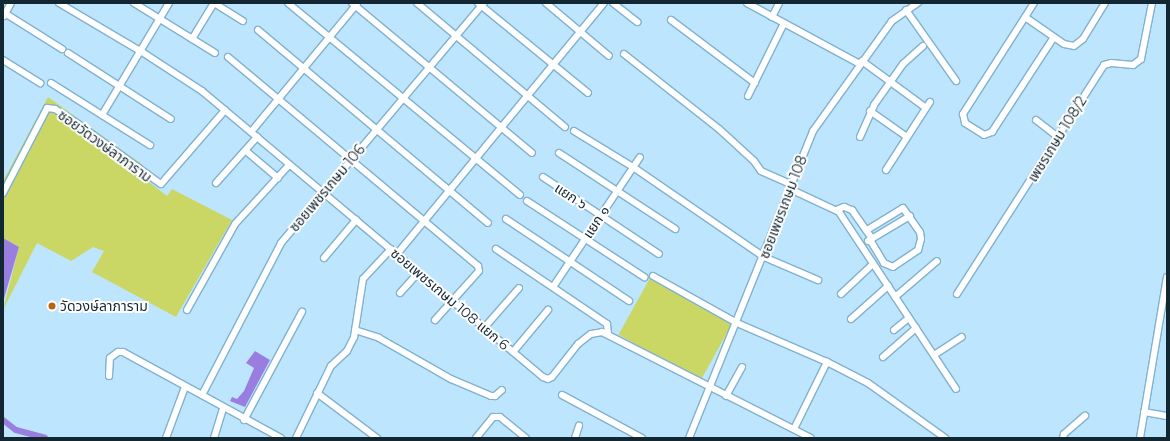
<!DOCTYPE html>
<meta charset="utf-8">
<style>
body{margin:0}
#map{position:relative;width:1170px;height:441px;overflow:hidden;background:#bee5fe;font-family:Montserrat,"Noto Sans Thai",sans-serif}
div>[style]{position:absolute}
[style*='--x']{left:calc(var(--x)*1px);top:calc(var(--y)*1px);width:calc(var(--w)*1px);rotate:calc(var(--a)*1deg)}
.green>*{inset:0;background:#cad764;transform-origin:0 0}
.water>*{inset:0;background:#997ee0}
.canal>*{height:6px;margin:-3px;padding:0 3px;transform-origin:3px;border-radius:3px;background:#997ee0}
.roads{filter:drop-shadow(1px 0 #80b1ce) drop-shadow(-1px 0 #80b1ce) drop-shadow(0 1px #80b1ce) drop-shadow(0 -1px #80b1ce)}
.street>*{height:6px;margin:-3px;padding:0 3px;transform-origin:3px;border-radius:3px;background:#fff}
.dots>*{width:11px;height:11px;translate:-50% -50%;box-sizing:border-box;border:2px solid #fff;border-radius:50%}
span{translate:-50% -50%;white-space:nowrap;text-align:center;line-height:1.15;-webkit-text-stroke:4px #fff;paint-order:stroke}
.street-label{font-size:14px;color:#132732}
.poi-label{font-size:14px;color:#132732}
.left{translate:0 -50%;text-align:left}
.frame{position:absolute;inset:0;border:4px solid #132732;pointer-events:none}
</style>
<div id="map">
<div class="green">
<div style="clip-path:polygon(48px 97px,143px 165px,144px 178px,167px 196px,172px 189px,232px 220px,176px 317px,92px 272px,104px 251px,93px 247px,71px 261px,37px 243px,3px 310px,19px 247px,3px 238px,3px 181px)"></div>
<div style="left:650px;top:278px;width:94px;height:65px;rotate:29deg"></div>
</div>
<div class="water">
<div style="clip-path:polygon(3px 238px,19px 247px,3px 302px)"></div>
<div style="clip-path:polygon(255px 351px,270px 360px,245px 407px,230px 401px,232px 397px,237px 399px,244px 391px,254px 368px,246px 363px)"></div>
</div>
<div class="canal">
<div style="--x:3;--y:420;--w:16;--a:38"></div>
<div style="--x:16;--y:430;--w:30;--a:15"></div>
</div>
<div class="roads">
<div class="street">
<div style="--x:59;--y:3;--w:96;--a:30.6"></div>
<div style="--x:142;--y:52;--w:72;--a:33"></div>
<div style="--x:202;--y:91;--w:445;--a:40"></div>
<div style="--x:543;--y:377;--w:5;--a:22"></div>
<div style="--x:548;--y:379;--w:4;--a:-27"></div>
<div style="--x:552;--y:377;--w:42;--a:-51.8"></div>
<div style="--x:578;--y:344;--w:16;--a:-38"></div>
<div style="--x:591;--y:334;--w:11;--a:-10"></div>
<div style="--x:602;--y:332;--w:234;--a:26.9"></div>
<div style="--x:134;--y:3;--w:95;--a:31.7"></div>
<div style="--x:214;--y:3;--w:34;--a:32"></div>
<div style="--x:288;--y:3;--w:301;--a:39.6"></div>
<div style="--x:352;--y:3;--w:234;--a:39.8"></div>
<div style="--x:417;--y:3;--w:193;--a:40"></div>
<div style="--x:478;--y:3;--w:142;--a:39.3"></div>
<div style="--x:546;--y:3;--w:82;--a:40.1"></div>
<div style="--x:613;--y:3;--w:31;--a:38"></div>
<div style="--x:747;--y:3;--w:128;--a:28.4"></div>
<div style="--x:1034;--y:3;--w:132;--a:122.6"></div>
<div style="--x:963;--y:114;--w:9;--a:77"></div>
<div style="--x:965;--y:123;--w:22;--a:32"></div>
<div style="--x:984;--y:135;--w:9;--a:-21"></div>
<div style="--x:992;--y:132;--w:113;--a:-56.9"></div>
<div style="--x:906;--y:10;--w:87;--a:54.8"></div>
<div style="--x:3;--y:12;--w:70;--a:32.1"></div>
<div style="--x:4;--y:16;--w:15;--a:-62"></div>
<div style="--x:772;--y:17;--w:16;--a:-63"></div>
<div style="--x:1025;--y:17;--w:47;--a:34.7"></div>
<div style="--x:1064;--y:44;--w:10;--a:11"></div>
<div style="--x:1074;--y:46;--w:11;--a:-38"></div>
<div style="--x:1083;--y:39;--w:42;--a:-58.6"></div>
<div style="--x:671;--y:20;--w:105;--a:36.9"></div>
<div style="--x:258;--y:30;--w:300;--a:40"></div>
<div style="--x:192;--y:39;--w:42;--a:-58.6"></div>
<div style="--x:68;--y:53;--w:122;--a:32.7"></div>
<div style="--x:624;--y:54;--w:121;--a:38.3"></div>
<div style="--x:719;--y:129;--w:47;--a:42.4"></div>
<div style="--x:754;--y:161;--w:12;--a:55"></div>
<div style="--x:761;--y:171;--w:34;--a:24"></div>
<div style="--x:228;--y:57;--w:326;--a:39.9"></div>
<div style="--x:478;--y:266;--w:5;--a:79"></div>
<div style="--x:479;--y:271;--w:66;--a:131.9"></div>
<div style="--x:3;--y:60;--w:44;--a:31.9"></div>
<div style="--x:862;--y:61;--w:79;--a:36.3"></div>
<div style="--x:51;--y:83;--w:117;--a:32.1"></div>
<div style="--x:748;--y:96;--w:81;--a:-63.7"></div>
<div style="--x:870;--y:111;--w:45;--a:35.1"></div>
<div style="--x:102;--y:115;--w:131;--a:-59.1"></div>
<div style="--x:1036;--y:120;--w:28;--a:38"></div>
<div style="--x:574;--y:131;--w:69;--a:31.4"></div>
<div style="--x:633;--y:167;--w:159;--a:34.5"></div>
<div style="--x:764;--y:257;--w:59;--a:23.1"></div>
<div style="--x:251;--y:132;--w:166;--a:-50.4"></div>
<div style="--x:860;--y:137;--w:35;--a:-66"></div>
<div style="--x:874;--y:105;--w:50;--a:-54.7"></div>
<div style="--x:903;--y:64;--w:27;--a:-42"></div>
<div style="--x:246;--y:151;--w:42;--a:40.2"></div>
<div style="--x:559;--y:153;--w:139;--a:33.2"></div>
<div style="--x:886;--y:170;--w:81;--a:-57.1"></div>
<div style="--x:543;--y:177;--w:139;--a:33.6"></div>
<div style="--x:216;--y:183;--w:62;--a:-48.3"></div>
<div style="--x:790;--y:189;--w:54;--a:25.1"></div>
<div style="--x:839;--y:212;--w:212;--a:56.5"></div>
<div style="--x:3;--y:193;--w:96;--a:-62.6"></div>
<div style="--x:47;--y:108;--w:8;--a:7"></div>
<div style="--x:55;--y:109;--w:27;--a:33"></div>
<div style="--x:78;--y:124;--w:102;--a:35.9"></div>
<div style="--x:161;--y:184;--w:98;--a:-49.1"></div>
<div style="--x:527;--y:201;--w:140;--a:33"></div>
<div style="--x:836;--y:210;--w:9;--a:-21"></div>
<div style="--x:844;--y:207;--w:9;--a:21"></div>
<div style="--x:852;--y:210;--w:35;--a:55"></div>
<div style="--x:506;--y:219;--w:148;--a:33.7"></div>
<div style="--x:867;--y:230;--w:42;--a:-31.4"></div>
<div style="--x:903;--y:208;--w:29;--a:55"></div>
<div style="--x:920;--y:232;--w:7;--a:82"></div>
<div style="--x:921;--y:239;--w:11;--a:105"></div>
<div style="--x:918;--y:250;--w:30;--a:146"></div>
<div style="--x:893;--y:267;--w:10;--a:-156"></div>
<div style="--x:884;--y:263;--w:27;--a:-121"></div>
<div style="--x:868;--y:241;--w:49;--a:-30.8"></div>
<div style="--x:496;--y:249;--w:134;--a:34"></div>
<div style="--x:607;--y:324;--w:10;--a:84"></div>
<div style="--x:397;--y:254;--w:325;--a:-50.5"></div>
<div style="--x:324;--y:258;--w:50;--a:-49.9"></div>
<div style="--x:653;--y:276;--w:96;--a:29.2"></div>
<div style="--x:737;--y:323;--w:98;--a:23.4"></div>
<div style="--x:827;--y:362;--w:46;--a:27.1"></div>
<div style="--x:868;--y:383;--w:95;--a:35.5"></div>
<div style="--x:553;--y:287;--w:156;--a:-56.2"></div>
<div style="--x:400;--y:293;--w:28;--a:-48"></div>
<div style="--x:841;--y:294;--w:44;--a:-43.2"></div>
<div style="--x:957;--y:294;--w:272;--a:-57.3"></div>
<div style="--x:1104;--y:65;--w:7;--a:-16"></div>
<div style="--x:1111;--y:63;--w:22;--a:5"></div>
<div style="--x:1133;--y:65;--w:10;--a:-37"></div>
<div style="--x:1141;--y:59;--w:57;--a:-78.9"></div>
<div style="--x:895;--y:297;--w:55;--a:-40.6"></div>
<div style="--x:187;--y:310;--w:98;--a:-60.8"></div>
<div style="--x:235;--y:224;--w:80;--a:-47.5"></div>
<div style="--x:851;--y:319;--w:50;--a:-41.7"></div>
<div style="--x:484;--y:328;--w:53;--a:-48.8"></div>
<div style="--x:355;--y:330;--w:25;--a:18"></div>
<div style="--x:379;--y:338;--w:83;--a:29.7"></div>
<div style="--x:451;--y:379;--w:43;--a:23"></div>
<div style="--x:491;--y:396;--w:4;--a:0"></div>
<div style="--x:495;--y:396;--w:9;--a:-41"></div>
<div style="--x:894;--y:330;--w:19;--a:-39"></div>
<div style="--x:513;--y:352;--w:55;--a:-50.2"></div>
<div style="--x:934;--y:355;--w:33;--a:-33"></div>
<div style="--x:883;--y:357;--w:44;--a:-41.3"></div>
<div style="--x:109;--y:376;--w:18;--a:-87"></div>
<div style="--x:110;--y:358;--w:10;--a:-37"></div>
<div style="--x:118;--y:352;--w:5;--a:0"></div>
<div style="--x:123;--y:352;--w:180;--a:28.6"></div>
<div style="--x:317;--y:393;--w:75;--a:36.9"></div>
<div style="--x:202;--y:395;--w:171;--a:-62.5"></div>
<div style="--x:281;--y:243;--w:314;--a:-49.8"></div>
<div style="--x:562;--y:395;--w:91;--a:28.3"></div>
<div style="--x:726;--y:396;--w:33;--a:-61"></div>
<div style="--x:1144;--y:412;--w:23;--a:10"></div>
<div style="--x:244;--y:420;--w:123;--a:-61.8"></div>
<div style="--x:794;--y:429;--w:75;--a:-63.8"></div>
<div style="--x:166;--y:438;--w:54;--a:-69.6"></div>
<div style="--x:214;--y:438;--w:31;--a:-73"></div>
<div style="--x:296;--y:438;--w:80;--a:-64.1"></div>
<div style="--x:331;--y:366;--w:22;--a:-43"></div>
<div style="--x:347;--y:351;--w:16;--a:-63"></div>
<div style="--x:354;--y:337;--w:59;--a:-81.2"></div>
<div style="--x:363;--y:279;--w:41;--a:-47"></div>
<div style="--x:476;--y:438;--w:27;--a:-51"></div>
<div style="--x:493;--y:417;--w:7;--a:0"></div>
<div style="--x:500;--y:417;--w:33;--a:39"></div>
<div style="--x:575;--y:438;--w:13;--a:-72"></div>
<div style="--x:689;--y:438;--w:331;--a:-68"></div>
<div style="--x:813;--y:131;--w:135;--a:-54.3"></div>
<div style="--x:892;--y:21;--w:32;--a:-35"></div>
<div style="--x:1063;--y:438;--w:4;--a:-76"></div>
<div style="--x:1064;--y:434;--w:28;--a:-41"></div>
<div style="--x:1140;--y:438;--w:163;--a:-80.5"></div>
</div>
</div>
<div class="dots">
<div style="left:52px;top:306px;background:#be630d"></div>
</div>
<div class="street-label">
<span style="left:1057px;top:139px;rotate:-58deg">เพชรเกษม 108/2</span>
<span style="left:105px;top:146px;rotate:36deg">ซอยวัดวงษ์ลาภาราม</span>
<span style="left:327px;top:188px;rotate:-50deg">ซอยเพชรเกษม 106</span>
<span style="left:571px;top:196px;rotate:33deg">แยก ๖</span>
<span style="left:783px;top:207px;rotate:-69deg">ซอยเพชรเกษม 108</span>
<span style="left:596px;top:222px;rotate:-56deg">แยก ๑</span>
<span style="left:450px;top:299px;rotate:40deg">ซอยเพชรเกษม 108 แยก 6</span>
</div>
<div class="poi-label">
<span class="left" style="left:60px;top:306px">วัดวงษ์ลาภาราม</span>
</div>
<div class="frame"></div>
</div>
